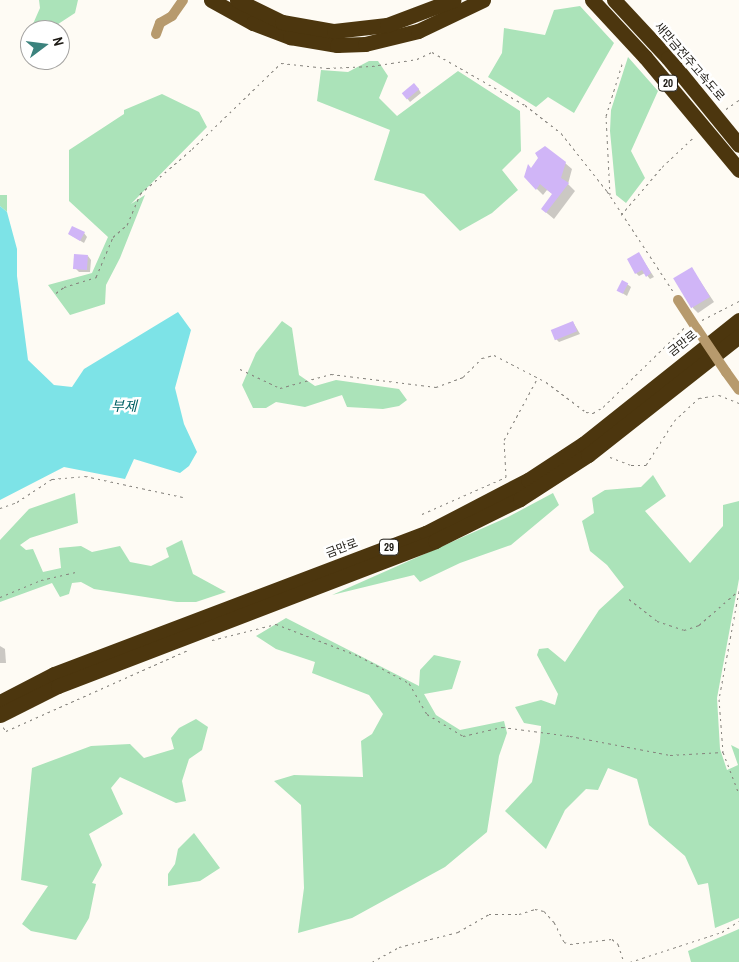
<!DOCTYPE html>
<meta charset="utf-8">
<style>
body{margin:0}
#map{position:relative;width:739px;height:962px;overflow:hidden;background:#fefbf4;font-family:"Archivo Narrow","Noto Sans KR",sans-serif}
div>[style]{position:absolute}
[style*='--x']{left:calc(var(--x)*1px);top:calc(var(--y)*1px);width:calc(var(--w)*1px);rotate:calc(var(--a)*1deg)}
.green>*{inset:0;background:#abe3b9}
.water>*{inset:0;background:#7de3e7}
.shadow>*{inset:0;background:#0003}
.building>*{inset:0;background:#d0b5f7;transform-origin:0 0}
.path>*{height:1px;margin-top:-0.5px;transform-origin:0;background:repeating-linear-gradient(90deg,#85827c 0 2.5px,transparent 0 6.5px)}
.street>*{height:10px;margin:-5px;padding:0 5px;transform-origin:5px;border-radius:5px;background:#b79a6d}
.highway>*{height:15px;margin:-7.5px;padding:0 7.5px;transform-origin:7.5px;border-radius:7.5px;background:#4c360e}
.street-bridge>*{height:10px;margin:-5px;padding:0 5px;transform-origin:5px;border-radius:5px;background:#b79a6d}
span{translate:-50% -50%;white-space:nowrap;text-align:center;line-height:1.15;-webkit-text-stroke:5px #fff;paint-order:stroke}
.shield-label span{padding:1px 4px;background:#fff;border:1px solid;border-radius:4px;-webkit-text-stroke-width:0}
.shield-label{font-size:11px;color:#1c1913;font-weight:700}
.street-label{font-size:12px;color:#1c1913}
.water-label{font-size:14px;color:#006063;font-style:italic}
.north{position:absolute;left:20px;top:20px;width:50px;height:50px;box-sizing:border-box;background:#fff;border:1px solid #a4a3a1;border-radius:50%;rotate:75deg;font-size:14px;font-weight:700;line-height:20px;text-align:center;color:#1c1913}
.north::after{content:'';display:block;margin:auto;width:18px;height:22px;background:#3b827d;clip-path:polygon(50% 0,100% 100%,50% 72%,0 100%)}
</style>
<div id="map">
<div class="green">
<div style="clip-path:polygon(39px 0,78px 0,75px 13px,49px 30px,30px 30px,30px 34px,29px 33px,40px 8px)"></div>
<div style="clip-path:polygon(580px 6px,614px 43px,574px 113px,548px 97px,536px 107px,488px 77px,502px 53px,504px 28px,545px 35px,554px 10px)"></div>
<div style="clip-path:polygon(628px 57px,658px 91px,631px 151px,645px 178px,626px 203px,616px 195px,610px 131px,611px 110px)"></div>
<div style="clip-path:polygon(369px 61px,378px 61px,388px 76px,379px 98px,397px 116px,458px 71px,520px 111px,521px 151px,502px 170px,518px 190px,492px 213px,460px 231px,424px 194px,374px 180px,390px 130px,317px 101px,321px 70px,348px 72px)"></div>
<div style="clip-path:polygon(162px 94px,199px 112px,207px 127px,131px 204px,145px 195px,120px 258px,106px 285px,105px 304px,70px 315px,48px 285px,92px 273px,108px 237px,69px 201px,69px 150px,124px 114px,124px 110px)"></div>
<div style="clip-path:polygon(0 195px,7px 195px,7px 212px,0 206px)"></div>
<div style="clip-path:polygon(282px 321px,292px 328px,299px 375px,315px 386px,336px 380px,399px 389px,407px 400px,399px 406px,383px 409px,347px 407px,342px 395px,305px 407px,276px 402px,266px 408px,253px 408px,242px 385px,256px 353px)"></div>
<div style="clip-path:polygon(653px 475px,666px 496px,645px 511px,690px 563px,723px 526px,723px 505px,739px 501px,739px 579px,717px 698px,720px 749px,727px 770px,738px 765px,731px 745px,739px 749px,739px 918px,715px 928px,708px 883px,698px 885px,685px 856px,649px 825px,637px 779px,608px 768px,598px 790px,586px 789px,565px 810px,546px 849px,505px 811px,532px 782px,540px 742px,541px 726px,524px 723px,515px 707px,541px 700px,555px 705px,558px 694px,537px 655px,539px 649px,548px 648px,565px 662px,599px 610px,624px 587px,607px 565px,590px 551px,582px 521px,594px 513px,592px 498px,605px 490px,641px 487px)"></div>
<div style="clip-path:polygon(75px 493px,78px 523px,30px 538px,20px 545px,26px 550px,33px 549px,43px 572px,61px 568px,59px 548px,81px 546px,92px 552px,120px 546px,130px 562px,151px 566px,169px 557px,166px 548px,182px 540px,193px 574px,226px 592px,196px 602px,177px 602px,94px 589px,81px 582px,72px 583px,69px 594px,60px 597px,52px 583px,0 602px,0 540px,29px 509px)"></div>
<div style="clip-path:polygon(553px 493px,559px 505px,511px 545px,460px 563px,420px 582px,414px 575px,332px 595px,508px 517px)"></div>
<div style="clip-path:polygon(286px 618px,419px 686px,420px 670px,434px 655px,461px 661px,452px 689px,424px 694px,436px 715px,460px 730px,504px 721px,507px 733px,499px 756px,487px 832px,445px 867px,352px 918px,298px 933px,304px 888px,301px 805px,274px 781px,294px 775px,363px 777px,361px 741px,372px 734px,383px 714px,369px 695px,312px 673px,315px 662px,276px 649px,256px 636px)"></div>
<div style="clip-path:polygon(196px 719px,208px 727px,202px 750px,189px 759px,182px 781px,186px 801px,176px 803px,120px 777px,111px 788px,123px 814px,89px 834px,102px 865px,92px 883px,96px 884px,89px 918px,76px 940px,31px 931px,22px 924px,48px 886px,21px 880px,32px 768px,91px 746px,130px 744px,144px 758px,174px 749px,171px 738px,179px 728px)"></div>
<div style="clip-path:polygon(194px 833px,220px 868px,200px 881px,168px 886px,168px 874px,175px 864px,178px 849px)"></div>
<div style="clip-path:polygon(739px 929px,739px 962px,691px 962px,688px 951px)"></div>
</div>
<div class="water">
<div style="clip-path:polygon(0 206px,7px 212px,17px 249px,17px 276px,28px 360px,54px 385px,72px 387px,84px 369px,178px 312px,191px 330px,175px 388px,184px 424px,197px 452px,189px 466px,180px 473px,134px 459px,125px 479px,64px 467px,0 500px)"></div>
</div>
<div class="shadow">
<div style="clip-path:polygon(418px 88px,421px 93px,410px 102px,403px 93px)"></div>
<div style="clip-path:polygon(565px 163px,572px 169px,568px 184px,575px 191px,554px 219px,542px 209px,553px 194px,547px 190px,543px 195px,525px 177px,531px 169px)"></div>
<div style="clip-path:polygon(84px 233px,87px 237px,84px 243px,69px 234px)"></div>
<div style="clip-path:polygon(639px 254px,654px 277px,650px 279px,645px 273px,639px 276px,636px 273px)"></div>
<div style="clip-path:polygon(88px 256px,91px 260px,90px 272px,79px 272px,75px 268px)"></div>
<div style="clip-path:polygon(692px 269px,714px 302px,698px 313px,693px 308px)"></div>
<div style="clip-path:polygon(627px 284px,631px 287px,627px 296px,619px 291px)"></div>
<div style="clip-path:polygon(573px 322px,580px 334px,559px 342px,556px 339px)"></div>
<div style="clip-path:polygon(0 646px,5px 649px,6px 663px,0 663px)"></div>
</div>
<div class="building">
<div style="left:414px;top:83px;width:8px;height:16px;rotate:50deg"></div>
<div style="clip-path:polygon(545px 146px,566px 162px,561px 178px,569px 183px,546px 213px,541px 209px,552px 194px,540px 184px,536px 190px,524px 177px,528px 164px,531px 168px,538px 158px,535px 153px)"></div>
<div style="clip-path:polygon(72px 226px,85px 232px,80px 241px,68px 234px)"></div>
<div style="clip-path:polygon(639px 252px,651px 273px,646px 277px,642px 270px,635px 274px,627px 259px)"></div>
<div style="left:74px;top:254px;width:14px;height:15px;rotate:4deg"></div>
<div style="left:692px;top:267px;width:35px;height:22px;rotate:59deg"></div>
<div style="left:622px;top:280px;width:7px;height:12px;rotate:27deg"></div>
<div style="left:573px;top:321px;width:11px;height:24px;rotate:68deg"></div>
</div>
<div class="path">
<div style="--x:726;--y:109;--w:16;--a:-35"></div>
<div style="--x:610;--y:195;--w:79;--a:-92.9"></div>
<div style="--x:606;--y:116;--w:58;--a:-72.8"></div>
<div style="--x:621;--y:215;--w:63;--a:-49.5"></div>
<div style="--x:662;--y:167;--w:45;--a:-43.2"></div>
<div style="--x:56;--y:293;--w:10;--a:-37"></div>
<div style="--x:64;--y:287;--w:34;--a:-17"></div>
<div style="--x:96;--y:277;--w:43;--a:-67"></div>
<div style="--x:113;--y:237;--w:18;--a:-41"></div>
<div style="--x:127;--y:225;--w:34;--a:-67"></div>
<div style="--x:140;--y:194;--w:69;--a:-40.9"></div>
<div style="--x:192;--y:149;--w:124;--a:-44"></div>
<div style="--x:281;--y:63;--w:46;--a:6.2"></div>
<div style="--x:327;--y:68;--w:45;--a:-2.5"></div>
<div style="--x:372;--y:66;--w:46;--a:-8.8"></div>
<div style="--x:417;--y:59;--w:17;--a:-25"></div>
<div style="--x:432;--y:52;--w:107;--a:29.7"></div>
<div style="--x:525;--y:105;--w:46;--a:37.9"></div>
<div style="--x:561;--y:133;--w:74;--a:51.6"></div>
<div style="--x:607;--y:191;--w:120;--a:56.6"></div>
<div style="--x:702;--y:320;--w:42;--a:-27.2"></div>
<div style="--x:240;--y:369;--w:44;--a:25.4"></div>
<div style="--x:280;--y:388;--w:53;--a:-15.4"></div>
<div style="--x:331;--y:374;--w:106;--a:7.1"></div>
<div style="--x:436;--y:387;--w:29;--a:-20"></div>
<div style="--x:463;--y:377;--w:27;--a:-45"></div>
<div style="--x:482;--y:358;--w:12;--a:-14"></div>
<div style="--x:494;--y:355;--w:59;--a:27.4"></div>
<div style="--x:546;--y:382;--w:50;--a:36.9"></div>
<div style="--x:586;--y:412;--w:7;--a:8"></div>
<div style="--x:593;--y:413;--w:12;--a:-31"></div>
<div style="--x:603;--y:407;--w:115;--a:-44.3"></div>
<div style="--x:610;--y:457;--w:22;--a:21"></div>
<div style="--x:631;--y:465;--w:15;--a:0"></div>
<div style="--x:646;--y:465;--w:52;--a:-57.5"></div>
<div style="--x:674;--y:421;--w:34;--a:-43"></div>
<div style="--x:699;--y:398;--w:20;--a:-9"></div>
<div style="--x:719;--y:395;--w:22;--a:22"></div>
<div style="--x:0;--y:508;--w:18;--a:-19"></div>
<div style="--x:17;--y:502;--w:42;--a:-33.3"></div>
<div style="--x:52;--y:479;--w:33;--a:-5"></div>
<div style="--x:85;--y:476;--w:100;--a:12.1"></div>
<div style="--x:422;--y:514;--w:92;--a:-23.8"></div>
<div style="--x:506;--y:477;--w:37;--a:-93"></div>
<div style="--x:504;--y:440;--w:69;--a:-61.6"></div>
<div style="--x:739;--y:591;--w:110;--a:100.5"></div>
<div style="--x:719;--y:699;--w:53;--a:85.7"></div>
<div style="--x:723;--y:752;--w:45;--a:69.1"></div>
<div style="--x:0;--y:597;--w:44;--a:-22.5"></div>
<div style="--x:41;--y:580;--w:39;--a:-13"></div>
<div style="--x:629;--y:599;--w:36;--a:38"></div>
<div style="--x:657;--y:621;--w:28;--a:18"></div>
<div style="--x:684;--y:630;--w:16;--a:-18"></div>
<div style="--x:699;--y:625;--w:52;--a:-41.1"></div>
<div style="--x:212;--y:640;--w:66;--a:-14"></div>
<div style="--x:276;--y:624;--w:89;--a:21.1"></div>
<div style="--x:359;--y:656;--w:57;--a:28.4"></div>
<div style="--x:409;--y:683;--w:36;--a:60"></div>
<div style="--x:427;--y:714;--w:42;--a:31.4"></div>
<div style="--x:463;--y:736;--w:40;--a:-13"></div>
<div style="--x:502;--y:727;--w:69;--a:7.5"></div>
<div style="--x:570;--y:736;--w:102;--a:10.8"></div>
<div style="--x:670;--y:755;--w:53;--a:-3.2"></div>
<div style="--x:3;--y:727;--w:5;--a:53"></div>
<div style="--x:6;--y:731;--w:201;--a:-24"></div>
<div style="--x:372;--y:962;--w:31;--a:-29"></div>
<div style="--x:399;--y:947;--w:61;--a:-14.3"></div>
<div style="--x:458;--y:932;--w:36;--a:-30"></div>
<div style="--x:489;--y:914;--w:30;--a:0"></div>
<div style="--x:519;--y:914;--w:17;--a:-17"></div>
<div style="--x:535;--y:909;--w:9;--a:13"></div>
<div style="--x:544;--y:911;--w:15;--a:48"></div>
<div style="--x:554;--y:922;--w:22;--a:63"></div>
<div style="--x:564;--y:942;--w:6;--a:18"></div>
<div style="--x:570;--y:944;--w:42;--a:-6.8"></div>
<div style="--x:612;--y:939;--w:8;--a:40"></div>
<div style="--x:618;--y:944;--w:19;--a:72"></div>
<div style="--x:630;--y:962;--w:97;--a:-18.1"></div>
<div style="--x:722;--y:932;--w:20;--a:-33"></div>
</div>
<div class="street">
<div style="--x:156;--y:34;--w:12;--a:-70"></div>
<div style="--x:160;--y:23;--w:14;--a:-30"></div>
<div style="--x:172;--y:16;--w:19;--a:-55"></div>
<div style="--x:678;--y:300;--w:35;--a:57"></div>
<div style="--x:726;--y:372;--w:22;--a:54"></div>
</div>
<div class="highway">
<div style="--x:211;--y:0;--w:48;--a:28.7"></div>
<div style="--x:253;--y:23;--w:40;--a:21"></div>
<div style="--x:290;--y:37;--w:48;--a:9.7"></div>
<div style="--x:337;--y:45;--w:28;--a:-2"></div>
<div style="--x:365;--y:44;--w:55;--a:-13.8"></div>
<div style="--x:418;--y:31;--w:72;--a:-25.5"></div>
<div style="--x:237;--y:0;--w:50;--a:26.1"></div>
<div style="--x:282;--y:22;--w:53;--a:9.8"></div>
<div style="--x:334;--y:31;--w:53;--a:-6.5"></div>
<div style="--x:387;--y:25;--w:71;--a:-20.7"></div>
<div style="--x:592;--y:0;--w:78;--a:47.1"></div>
<div style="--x:645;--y:57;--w:147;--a:50.2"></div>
<div style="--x:614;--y:0;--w:79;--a:47"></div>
<div style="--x:668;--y:58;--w:112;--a:50.8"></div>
<div style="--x:0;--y:702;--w:61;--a:-27.4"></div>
<div style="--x:54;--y:674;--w:398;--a:-20.8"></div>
<div style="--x:426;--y:533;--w:115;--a:-27.5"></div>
<div style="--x:528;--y:480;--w:66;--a:-33.2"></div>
<div style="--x:583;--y:444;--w:199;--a:-38.5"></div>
<div style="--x:0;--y:715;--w:65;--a:-26.6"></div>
<div style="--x:58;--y:686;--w:404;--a:-21"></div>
<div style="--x:435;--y:541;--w:95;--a:-26.3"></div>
<div style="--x:520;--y:499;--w:81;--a:-32.9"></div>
<div style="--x:588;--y:455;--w:192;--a:-38.2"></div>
</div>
<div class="street-bridge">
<div style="--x:697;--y:329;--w:52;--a:56"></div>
</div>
<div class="shield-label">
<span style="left:668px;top:83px">20</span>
<span style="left:389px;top:547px">29</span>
</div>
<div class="street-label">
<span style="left:689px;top:62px;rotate:49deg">새만금전주고속도로</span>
<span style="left:683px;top:344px;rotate:-39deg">금만로</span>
<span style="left:342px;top:549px;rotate:-21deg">금만로</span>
</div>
<div class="water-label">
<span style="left:124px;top:406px">부제</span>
</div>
<div class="north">N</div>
</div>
